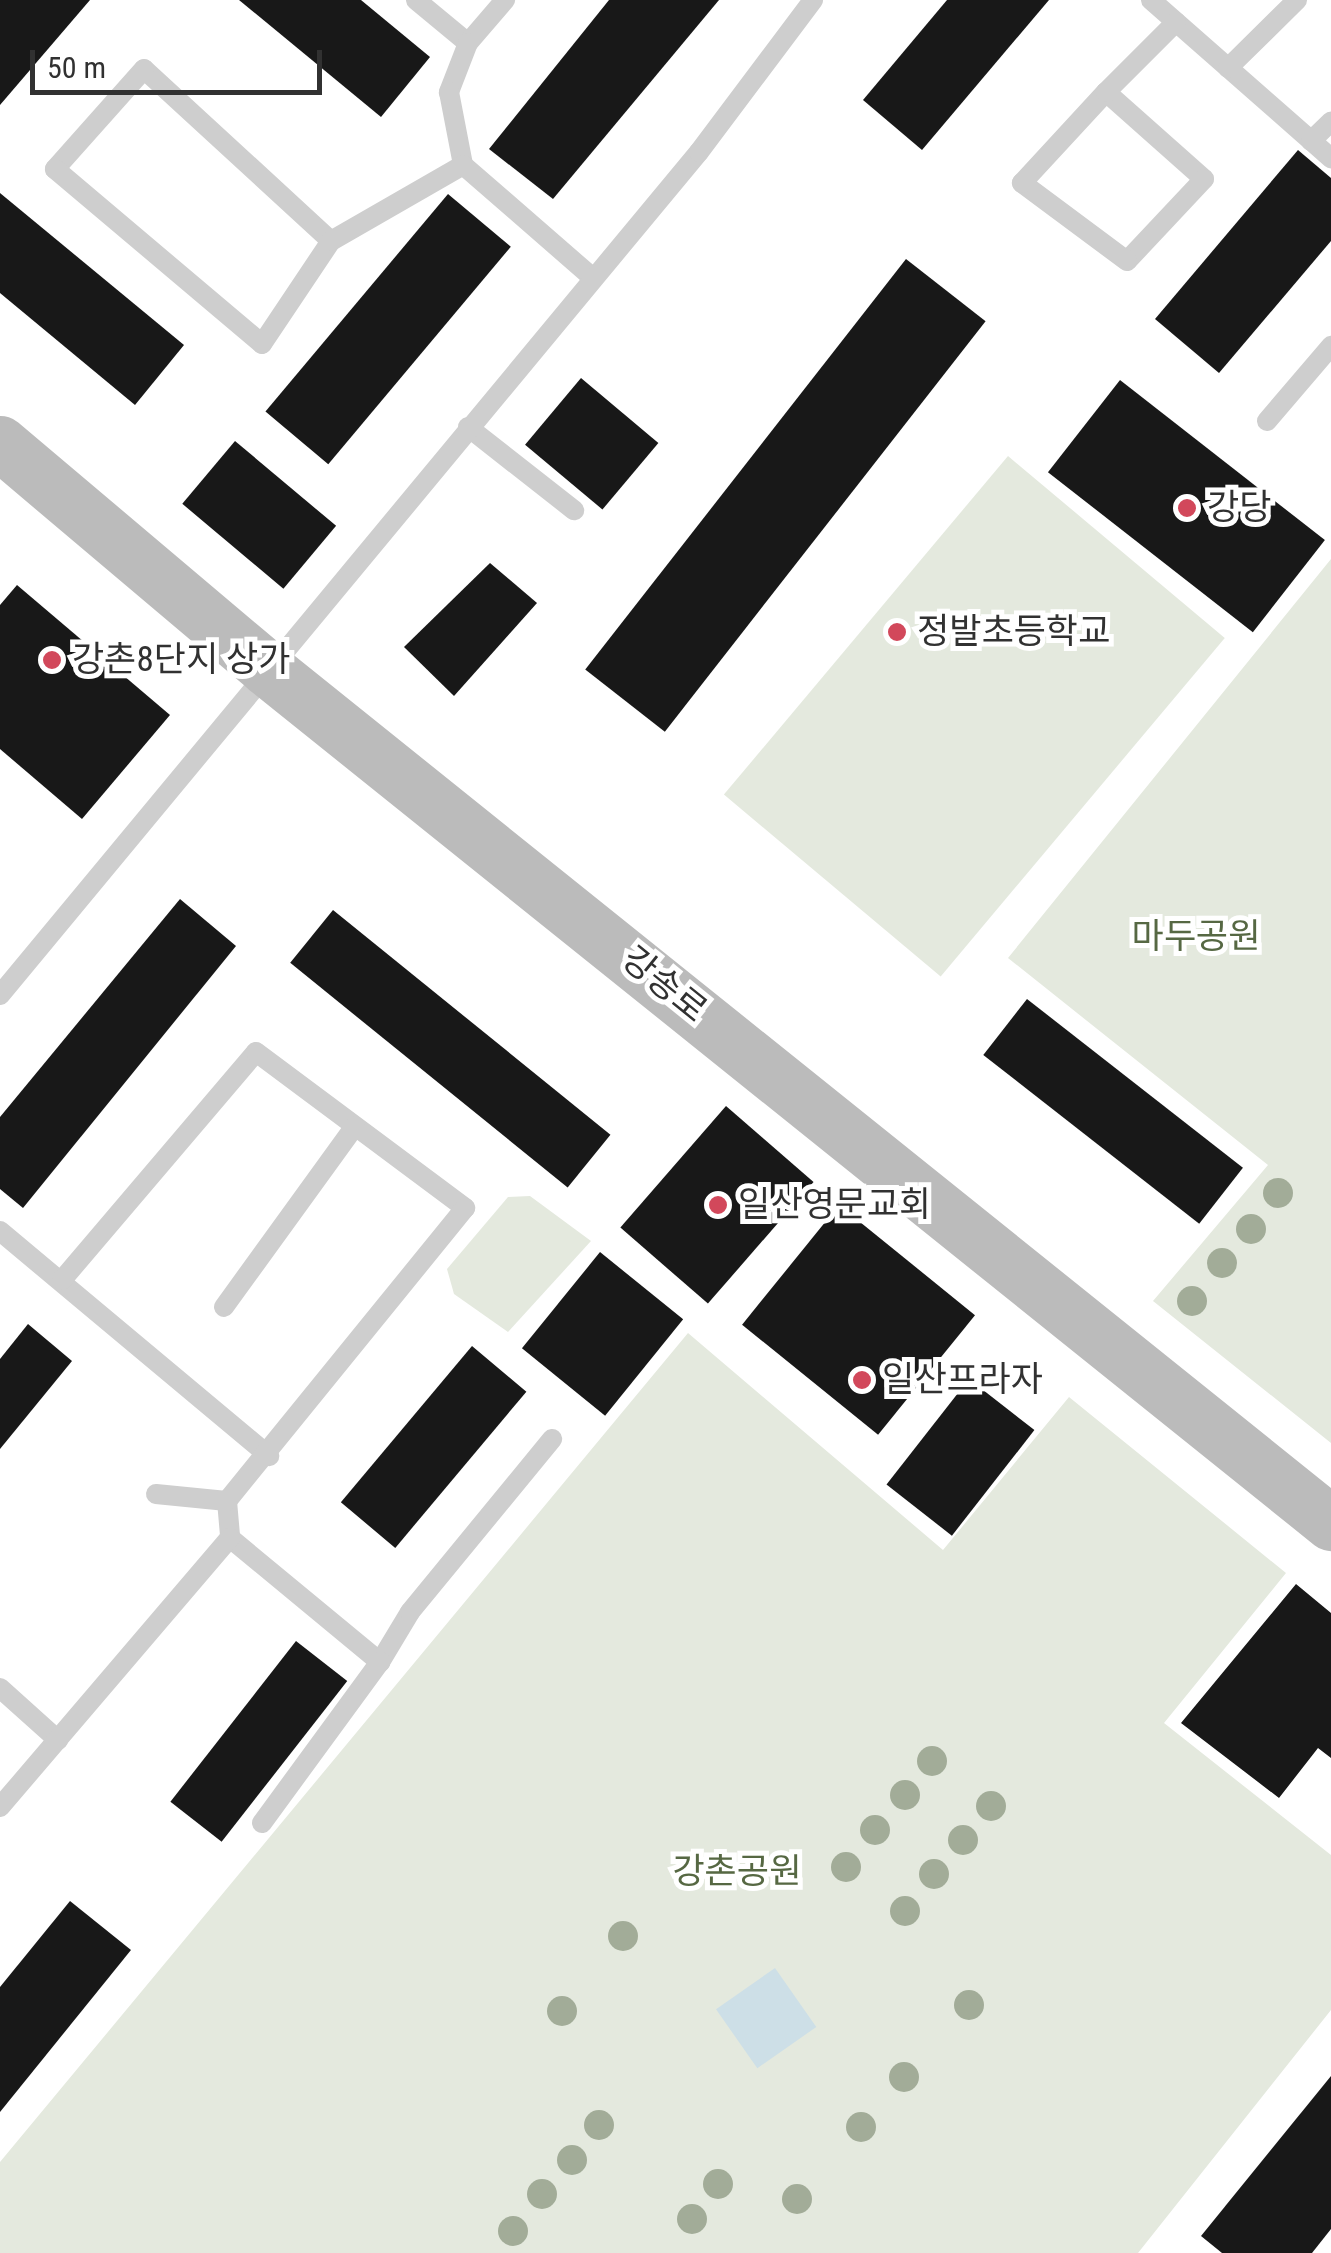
<!DOCTYPE html>
<meta charset="utf-8">
<style>
body{margin:0}
#map{position:relative;width:1331px;height:2253px;overflow:hidden;background:#fff;font-family:"Roboto Condensed","Noto Sans KR",sans-serif}
div>[style]{position:absolute}
[style*='--x']{left:calc(var(--x)*1px);top:calc(var(--y)*1px);width:calc(var(--w)*1px);rotate:calc(var(--a)*1deg)}
.green>*{inset:0;background:#e4e9de;transform-origin:0 0}
.water>*{inset:0;background:#cddfe7;transform-origin:0 0}
.building>*{inset:0;background:#181818;transform-origin:0 0}
.lane>*{height:20px;margin:-10px;padding:0 10px;transform-origin:10px;border-radius:10px;background:#cecece}
.secondary>*{height:55px;margin:-27.5px;padding:0 27.5px;transform-origin:27.5px;border-radius:27.5px;background:#bbb}
.trees>*{width:30px;height:30px;margin:-15px;border-radius:50%;background:#a2ac98}
.dots>*{width:28px;height:28px;translate:-50% -50%;box-sizing:border-box;border:5px solid #fff;border-radius:50%}
span{translate:-50% -50%;white-space:nowrap;text-align:center;line-height:1.15;-webkit-text-stroke:10px #fff;paint-order:stroke}
.poi-label{font-size:35px;color:#313131}
.left{translate:0 -50%;text-align:left}
.park-label{font-size:35px;color:#566843}
.street-label{font-size:35px;color:#313131}
.scale{position:absolute;left:30px;top:50px;width:292px;height:45px;box-sizing:border-box;border:5px solid #313131;border-top:0;padding-left:12px;font-size:30px;line-height:35px;white-space:nowrap;color:#313131;-webkit-text-stroke:8px #fff;paint-order:stroke}
</style>
<div id="map">
<div class="green">
<div style="left:1008px;top:456px;width:283px;height:442px;rotate:40deg"></div>
<div style="clip-path:polygon(1331px 559px,1331px 1443px,1153px 1301px,1268px 1165px,1008px 958px)"></div>
<div style="clip-path:polygon(530px 1196px,591px 1241px,508px 1332px,454px 1294px,447px 1269px,508px 1197px)"></div>
<div style="clip-path:polygon(688px 1333px,943px 1550px,1069px 1397px,1286px 1573px,1164px 1723px,1331px 1855px,1331px 2010px,1138px 2253px,0 2253px,0 2162px)"></div>
</div>
<div class="water">
<div style="left:775px;top:1968px;width:72px;height:72px;rotate:55deg"></div>
</div>
<div class="building">
<div style="clip-path:polygon(0 0,90px 0,0 105px)"></div>
<div style="clip-path:polygon(239px 0,361px 0,430px 57px,381px 117px)"></div>
<div style="clip-path:polygon(609px 0,719px 0,553px 199px,489px 149px)"></div>
<div style="clip-path:polygon(947px 0,1049px 0,922px 150px,863px 100px)"></div>
<div style="clip-path:polygon(1298px 150px,1331px 178px,1331px 241px,1219px 373px,1155px 319px)"></div>
<div style="clip-path:polygon(0 193px,184px 345px,135px 405px,0 293px)"></div>
<div style="left:448px;top:194px;width:82px;height:284px;rotate:40deg"></div>
<div style="left:906px;top:259px;width:101px;height:521px;rotate:38deg"></div>
<div style="left:581px;top:378px;width:101px;height:87px;rotate:40deg"></div>
<div style="left:1120px;top:380px;width:260px;height:117px;rotate:38deg"></div>
<div style="left:235px;top:441px;width:132px;height:82px;rotate:40deg"></div>
<div style="clip-path:polygon(490px 563px,537px 603px,454px 696px,404px 647px)"></div>
<div style="clip-path:polygon(17px 585px,170px 715px,82px 819px,0 749px,0 605px)"></div>
<div style="clip-path:polygon(180px 899px,236px 946px,23px 1208px,0 1189px,0 1117px)"></div>
<div style="left:333px;top:910px;width:357px;height:68px;rotate:39deg"></div>
<div style="left:1027px;top:999px;width:274px;height:71px;rotate:38deg"></div>
<div style="left:726px;top:1106px;width:116px;height:161px;rotate:41deg"></div>
<div style="left:839px;top:1205px;width:175px;height:154px;rotate:39deg"></div>
<div style="left:600px;top:1252px;width:107px;height:124px;rotate:39deg"></div>
<div style="clip-path:polygon(28px 1324px,72px 1361px,0 1449px,0 1359px)"></div>
<div style="left:472px;top:1346px;width:71px;height:204px;rotate:40deg"></div>
<div style="left:969px;top:1379px;width:83px;height:134px;rotate:38deg"></div>
<div style="clip-path:polygon(1296px 1584px,1331px 1613px,1331px 1758px,1318px 1748px,1279px 1798px,1181px 1723px)"></div>
<div style="left:296px;top:1641px;width:65px;height:204px;rotate:38deg"></div>
<div style="clip-path:polygon(70px 1901px,131px 1950px,0 2112px,0 1987px)"></div>
<div style="clip-path:polygon(1331px 2076px,1331px 2229px,1312px 2253px,1222px 2253px,1201px 2236px)"></div>
</div>
<div class="lane">
<div style="--x:416;--y:0;--w:67;--a:39.6"></div>
<div style="--x:468;--y:43;--w:57;--a:-49.3"></div>
<div style="--x:1151;--y:0;--w:240;--a:41.3"></div>
<div style="--x:468;--y:43;--w:53;--a:111.2"></div>
<div style="--x:449;--y:92;--w:74;--a:79.1"></div>
<div style="--x:463;--y:165;--w:172;--a:41"></div>
<div style="--x:1228;--y:68;--w:97;--a:-44.6"></div>
<div style="--x:1106;--y:92;--w:131;--a:41.6"></div>
<div style="--x:1204;--y:179;--w:112;--a:133.2"></div>
<div style="--x:1127;--y:261;--w:131;--a:-143.4"></div>
<div style="--x:1022;--y:183;--w:124;--a:-47.3"></div>
<div style="--x:1106;--y:92;--w:99;--a:-45"></div>
<div style="--x:1311;--y:141;--w:28;--a:-44"></div>
<div style="--x:331;--y:241;--w:254;--a:-137.4"></div>
<div style="--x:144;--y:69;--w:134;--a:131.7"></div>
<div style="--x:55;--y:169;--w:271;--a:40.2"></div>
<div style="--x:262;--y:344;--w:124;--a:-56.2"></div>
<div style="--x:331;--y:241;--w:152;--a:-29.9"></div>
<div style="--x:1267;--y:421;--w:99;--a:-49.5"></div>
<div style="--x:468;--y:427;--w:135;--a:38.1"></div>
<div style="--x:0;--y:995;--w:1095;--a:-50.34"></div>
<div style="--x:699;--y:152;--w:190;--a:-53.1"></div>
<div style="--x:0;--y:1231;--w:351;--a:39.9"></div>
<div style="--x:62;--y:1280;--w:299;--a:-49.6"></div>
<div style="--x:256;--y:1052;--w:261;--a:36.7"></div>
<div style="--x:465;--y:1208;--w:377;--a:129.1"></div>
<div style="--x:227;--y:1501;--w:37;--a:85"></div>
<div style="--x:230;--y:1538;--w:195;--a:39.6"></div>
<div style="--x:380;--y:1662;--w:58;--a:-59"></div>
<div style="--x:410;--y:1612;--w:224;--a:-50.6"></div>
<div style="--x:224;--y:1307;--w:223;--a:-54.1"></div>
<div style="--x:156;--y:1494;--w:71;--a:5.6"></div>
<div style="--x:0;--y:1688;--w:78;--a:41.9"></div>
<div style="--x:0;--y:1807;--w:354;--a:-49.5"></div>
<div style="--x:262;--y:1823;--w:200;--a:-53.8"></div>
</div>
<div class="secondary">
<div style="--x:0;--y:443;--w:348;--a:40.2"></div>
<div style="--x:266;--y:668;--w:1366;--a:38.76"></div>
</div>
<div class="trees">
<div style="left:1278px;top:1193px"></div>
<div style="left:1251px;top:1229px"></div>
<div style="left:1222px;top:1263px"></div>
<div style="left:1192px;top:1301px"></div>
<div style="left:932px;top:1761px"></div>
<div style="left:905px;top:1795px"></div>
<div style="left:991px;top:1806px"></div>
<div style="left:875px;top:1830px"></div>
<div style="left:963px;top:1840px"></div>
<div style="left:846px;top:1867px"></div>
<div style="left:934px;top:1874px"></div>
<div style="left:905px;top:1911px"></div>
<div style="left:623px;top:1936px"></div>
<div style="left:969px;top:2005px"></div>
<div style="left:562px;top:2011px"></div>
<div style="left:904px;top:2077px"></div>
<div style="left:599px;top:2125px"></div>
<div style="left:861px;top:2127px"></div>
<div style="left:572px;top:2160px"></div>
<div style="left:718px;top:2184px"></div>
<div style="left:542px;top:2194px"></div>
<div style="left:797px;top:2199px"></div>
<div style="left:692px;top:2219px"></div>
<div style="left:513px;top:2231px"></div>
</div>
<div class="dots">
<div style="left:1187px;top:508px;background:#d2485b"></div>
<div style="left:897px;top:632px;background:#d2485b"></div>
<div style="left:52px;top:660px;background:#d2485b"></div>
<div style="left:718px;top:1205px;background:#d2485b"></div>
<div style="left:862px;top:1380px;background:#d2485b"></div>
</div>
<div class="poi-label">
<span class="left" style="left:1207px;top:508px">강당</span>
<span class="left" style="left:917px;top:632px">정발초등학교</span>
<span class="left" style="left:72px;top:660px">강촌8단지 상가</span>
<span class="left" style="left:738px;top:1205px">일산영문교회</span>
<span class="left" style="left:882px;top:1380px">일산프라자</span>
</div>
<div class="park-label">
<span style="left:1196px;top:937px">마두공원</span>
<span style="left:737px;top:1872px">강촌공원</span>
</div>
<div class="street-label">
<span style="left:664px;top:985px;rotate:39deg">강송로</span>
</div>
<div class="scale">50 m</div>
</div>
